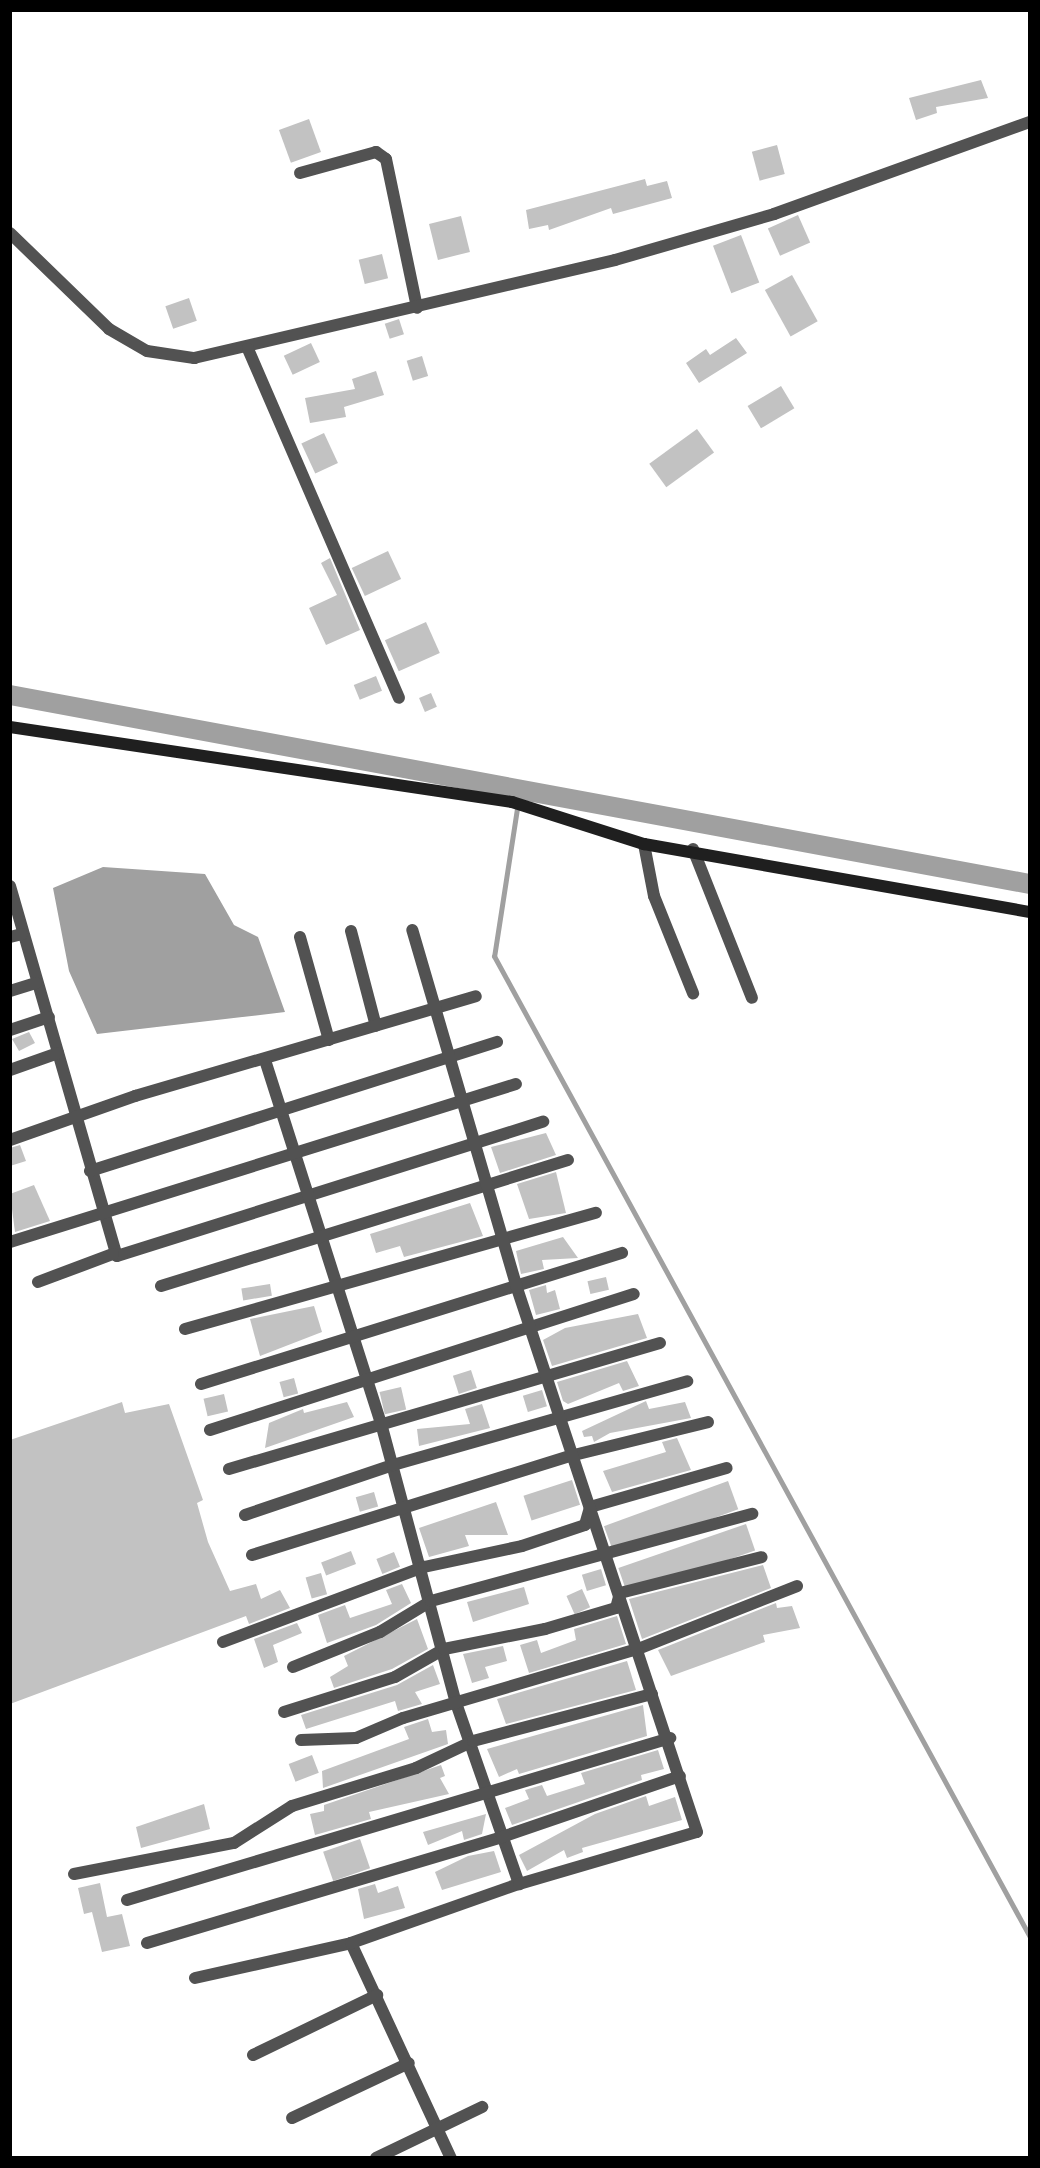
<!DOCTYPE html>
<style>
body{margin:0}
#map{position:relative;width:1040px;height:2168px;overflow:hidden;background:#fff;font-family:Roboto,sans-serif}
div>[style]{position:absolute}
[style*='--x']{left:calc(var(--x)*1px);top:calc(var(--y)*1px);width:calc(var(--w)*1px);rotate:calc(var(--a)*1deg)}
.water>*{inset:0;background:#a0a0a0}
.stream>*{height:5px;margin:-2.5px;padding:0 2.5px;transform-origin:2.5px;border-radius:2.5px;background:#a0a0a0}
.canal>*{height:20px;margin:-10px;padding:0 10px;transform-origin:10px;border-radius:10px;background:#a0a0a0}
.building>*{inset:0;background:#c2c2c2;transform-origin:0 0}
.minor>*{height:12px;margin:-6px;padding:0 6px;transform-origin:6px;border-radius:6px;background:#525252}
.secondary>*{height:12px;margin:-6px;padding:0 6px;transform-origin:6px;border-radius:6px;background:#1f1f1f}
span{translate:-50% -50%;white-space:nowrap;text-align:center;line-height:1.15;-webkit-text-stroke:5px #fff;paint-order:stroke}
.frame{position:absolute;inset:0;border:12px solid #000;pointer-events:none}
</style>
<div id="map">
<div class="water">
<div style="clip-path:polygon(103px 867px,205px 874px,234px 925px,258px 937px,285px 1012px,97px 1034px,69px 971px,53px 888px)"></div>
</div>
<div class="stream">
<div style="--x:520;--y:789;--w:169;--a:98.8"></div>
<div style="--x:494;--y:956;--w:1118;--a:61.35"></div>
</div>
<div class="canal">
<div style="--x:10;--y:695;--w:1037;--a:10.5"></div>
</div>
<div class="building">
<div style="clip-path:polygon(981px 80px,988px 98px,936px 107px,937px 113px,916px 120px,909px 98px)"></div>
<div style="left:309px;top:119px;width:35px;height:32px;rotate:70deg"></div>
<div style="left:777px;top:145px;width:30px;height:26px;rotate:75deg"></div>
<div style="clip-path:polygon(645px 179px,647px 186px,667px 181px,672px 198px,613px 214px,611px 208px,549px 230px,548px 225px,529px 229px,526px 210px)"></div>
<div style="left:798px;top:215px;width:30px;height:33px;rotate:66deg"></div>
<div style="left:461px;top:216px;width:37px;height:33px;rotate:76deg"></div>
<div style="left:741px;top:235px;width:51px;height:30px;rotate:69deg"></div>
<div style="left:382px;top:254px;width:25px;height:24px;rotate:76deg"></div>
<div style="left:792px;top:275px;width:53px;height:31px;rotate:61deg"></div>
<div style="left:189px;top:298px;width:24px;height:25px;rotate:71deg"></div>
<div style="left:399px;top:319px;width:16px;height:15px;rotate:72deg"></div>
<div style="clip-path:polygon(736px 338px,747px 353px,699px 383px,686px 363px,706px 349px,710px 355px)"></div>
<div style="left:311px;top:343px;width:21px;height:30px;rotate:65deg"></div>
<div style="left:422px;top:356px;width:21px;height:16px;rotate:73deg"></div>
<div style="clip-path:polygon(376px 371px,384px 395px,344px 407px,346px 417px,310px 423px,305px 398px,355px 389px,352px 379px)"></div>
<div style="left:781px;top:386px;width:26px;height:39px;rotate:59deg"></div>
<div style="left:697px;top:429px;width:29px;height:59px;rotate:54deg"></div>
<div style="left:324px;top:433px;width:33px;height:25px;rotate:65deg"></div>
<div style="left:388px;top:551px;width:31px;height:40px;rotate:65deg"></div>
<div style="clip-path:polygon(330px 558px,360px 630px,326px 645px,309px 608px,337px 595px,321px 563px)"></div>
<div style="left:426px;top:622px;width:34px;height:45px;rotate:66deg"></div>
<div style="left:376px;top:676px;width:16px;height:24px;rotate:68deg"></div>
<div style="left:431px;top:693px;width:15px;height:13px;rotate:67deg"></div>
<div style="clip-path:polygon(29px 1032px,35px 1043px,19px 1051px,12px 1039px)"></div>
<div style="clip-path:polygon(546px 1133px,556px 1155px,500px 1173px,491px 1147px)"></div>
<div style="clip-path:polygon(20px 1145px,26px 1161px,10px 1166px,10px 1148px)"></div>
<div style="clip-path:polygon(556px 1172px,566px 1213px,529px 1219px,517px 1184px)"></div>
<div style="clip-path:polygon(34px 1185px,50px 1221px,15px 1232px,10px 1194px)"></div>
<div style="clip-path:polygon(470px 1203px,483px 1236px,404px 1257px,400px 1246px,376px 1253px,370px 1234px)"></div>
<div style="clip-path:polygon(563px 1237px,578px 1258px,542px 1260px,544px 1269px,521px 1274px,516px 1251px)"></div>
<div style="left:606px;top:1277px;width:13px;height:19px;rotate:77deg"></div>
<div style="left:270px;top:1284px;width:12px;height:29px;rotate:81deg"></div>
<div style="clip-path:polygon(546px 1285px,547px 1293px,555px 1290px,560px 1309px,536px 1315px,529px 1290px)"></div>
<div style="clip-path:polygon(314px 1306px,322px 1332px,260px 1356px,250px 1319px)"></div>
<div style="clip-path:polygon(638px 1314px,647px 1338px,552px 1366px,543px 1340px,565px 1328px)"></div>
<div style="clip-path:polygon(627px 1361px,639px 1386px,623px 1391px,619px 1383px,568px 1404px,563px 1401px,557px 1382px)"></div>
<div style="left:471px;top:1370px;width:19px;height:19px;rotate:72deg"></div>
<div style="left:294px;top:1378px;width:16px;height:15px;rotate:75deg"></div>
<div style="left:401px;top:1387px;width:23px;height:22px;rotate:77deg"></div>
<div style="left:542px;top:1390px;width:17px;height:20px;rotate:73deg"></div>
<div style="left:224px;top:1394px;width:18px;height:21px;rotate:77deg"></div>
<div style="clip-path:polygon(646px 1401px,649px 1409px,685px 1402px,691px 1418px,610px 1433px,594px 1442px,592px 1436px,584px 1437px,582px 1431px)"></div>
<div style="clip-path:polygon(122px 1402px,125px 1413px,169px 1404px,203px 1500px,197px 1503px,208px 1542px,230px 1591px,256px 1584px,261px 1599px,280px 1590px,290px 1608px,249px 1624px,246px 1616px,10px 1704px,10px 1440px)"></div>
<div style="clip-path:polygon(347px 1402px,354px 1417px,265px 1448px,269px 1423px,303px 1409px,304px 1413px)"></div>
<div style="clip-path:polygon(482px 1404px,490px 1428px,419px 1446px,417px 1429px,470px 1424px,465px 1409px)"></div>
<div style="clip-path:polygon(677px 1438px,691px 1470px,612px 1492px,603px 1471px,666px 1452px,662px 1442px)"></div>
<div style="left:572px;top:1480px;width:26px;height:51px;rotate:72deg"></div>
<div style="left:728px;top:1481px;width:30px;height:132px;rotate:70deg"></div>
<div style="left:374px;top:1492px;width:15px;height:19px;rotate:74deg"></div>
<div style="clip-path:polygon(496px 1502px,508px 1535px,465px 1535px,469px 1546px,429px 1557px,419px 1528px)"></div>
<div style="left:746px;top:1524px;width:28px;height:135px;rotate:71deg"></div>
<div style="left:351px;top:1551px;width:14px;height:32px;rotate:69deg"></div>
<div style="left:394px;top:1552px;width:16px;height:19px;rotate:68deg"></div>
<div style="clip-path:polygon(763px 1565px,771px 1588px,642px 1639px,629px 1599px)"></div>
<div style="left:601px;top:1569px;width:17px;height:20px;rotate:73deg"></div>
<div style="left:321px;top:1573px;width:22px;height:16px;rotate:74deg"></div>
<div style="clip-path:polygon(402px 1584px,411px 1603px,376px 1625px,327px 1643px,318px 1615px,345px 1605px,350px 1618px,392px 1604px,386px 1590px)"></div>
<div style="clip-path:polygon(524px 1587px,529px 1604px,473px 1622px,467px 1602px)"></div>
<div style="left:582px;top:1589px;width:20px;height:17px;rotate:66deg"></div>
<div style="clip-path:polygon(776px 1603px,777px 1608px,792px 1606px,800px 1628px,763px 1635px,765px 1642px,671px 1676px,658px 1650px)"></div>
<div style="clip-path:polygon(617px 1616px,626px 1644px,529px 1673px,520px 1645px,537px 1640px,541px 1653px,576px 1640px,574px 1629px)"></div>
<div style="clip-path:polygon(417px 1619px,428px 1649px,392px 1669px,334px 1688px,330px 1677px,348px 1666px,344px 1656px)"></div>
<div style="clip-path:polygon(297px 1623px,302px 1633px,273px 1645px,278px 1662px,264px 1668px,254px 1639px)"></div>
<div style="clip-path:polygon(503px 1646px,507px 1661px,485px 1667px,489px 1678px,472px 1683px,463px 1654px)"></div>
<div style="clip-path:polygon(627px 1661px,636px 1690px,506px 1724px,497px 1699px)"></div>
<div style="clip-path:polygon(433px 1665px,440px 1684px,415px 1692px,422px 1704px,398px 1711px,395px 1701px,306px 1729px,301px 1715px,397px 1685px)"></div>
<div style="clip-path:polygon(643px 1705px,647px 1736px,519px 1774px,517px 1769px,499px 1777px,487px 1749px)"></div>
<div style="clip-path:polygon(428px 1719px,432px 1732px,446px 1730px,448px 1744px,323px 1788px,322px 1771px,409px 1739px,404px 1727px)"></div>
<div style="clip-path:polygon(658px 1750px,664px 1769px,641px 1775px,642px 1780px,512px 1825px,505px 1808px,529px 1799px,525px 1790px,542px 1785px,547px 1796px,585px 1784px,581px 1773px)"></div>
<div style="left:312px;top:1755px;width:19px;height:25px;rotate:69deg"></div>
<div style="clip-path:polygon(441px 1765px,445px 1776px,440px 1778px,449px 1794px,369px 1812px,371px 1819px,315px 1835px,310px 1814px,324px 1811px,324px 1805px)"></div>
<div style="clip-path:polygon(646px 1796px,649px 1806px,675px 1797px,682px 1820px,582px 1848px,583px 1852px,567px 1858px,564px 1850px,527px 1871px,519px 1855px,595px 1814px)"></div>
<div style="clip-path:polygon(204px 1804px,210px 1829px,141px 1848px,136px 1827px)"></div>
<div style="clip-path:polygon(486px 1814px,482px 1834px,464px 1840px,462px 1831px,428px 1845px,423px 1832px)"></div>
<div style="left:360px;top:1839px;width:31px;height:39px;rotate:71deg"></div>
<div style="clip-path:polygon(494px 1851px,501px 1872px,442px 1890px,435px 1872px,468px 1856px)"></div>
<div style="clip-path:polygon(100px 1883px,107px 1917px,122px 1914px,130px 1946px,102px 1952px,92px 1912px,84px 1914px,78px 1888px)"></div>
<div style="clip-path:polygon(375px 1884px,378px 1893px,398px 1886px,405px 1908px,364px 1919px,358px 1889px)"></div>
</div>
<div class="minor">
<div style="--x:300;--y:173;--w:79;--a:-15.4"></div>
<div style="--x:376;--y:152;--w:12;--a:35"></div>
<div style="--x:386;--y:159;--w:152;--a:78.2"></div>
<div style="--x:10;--y:233;--w:138;--a:44.1"></div>
<div style="--x:109;--y:329;--w:44;--a:30.1"></div>
<div style="--x:147;--y:351;--w:48;--a:8.5"></div>
<div style="--x:194;--y:358;--w:432;--a:-13.1"></div>
<div style="--x:615;--y:260;--w:166;--a:-16.1"></div>
<div style="--x:774;--y:214;--w:272;--a:-19.8"></div>
<div style="--x:248;--y:349;--w:380;--a:66.6"></div>
<div style="--x:644;--y:844;--w:53;--a:79.1"></div>
<div style="--x:654;--y:896;--w:105;--a:68.1"></div>
<div style="--x:693;--y:849;--w:160;--a:68.4"></div>
<div style="--x:10;--y:886;--w:385;--a:73.9"></div>
<div style="--x:117;--y:1256;--w:447;--a:-17.5"></div>
<div style="--x:351;--y:931;--w:98;--a:75.3"></div>
<div style="--x:10;--y:937;--w:12;--a:-14"></div>
<div style="--x:300;--y:937;--w:107;--a:74.3"></div>
<div style="--x:10;--y:991;--w:27;--a:-17"></div>
<div style="--x:10;--y:1030;--w:41;--a:-18.4"></div>
<div style="--x:265;--y:1060;--w:385;--a:72.3"></div>
<div style="--x:382;--y:1427;--w:286;--a:75"></div>
<div style="--x:456;--y:1703;--w:192;--a:70.8"></div>
<div style="--x:10;--y:1070;--w:51;--a:-19.5"></div>
<div style="--x:10;--y:1140;--w:133;--a:-19.4"></div>
<div style="--x:135;--y:1096;--w:355;--a:-16.3"></div>
<div style="--x:90;--y:1171;--w:427;--a:-17.6"></div>
<div style="--x:10;--y:1242;--w:530;--a:-17.34"></div>
<div style="--x:38;--y:1282;--w:80;--a:-20.5"></div>
<div style="--x:161;--y:1286;--w:426;--a:-17.2"></div>
<div style="--x:185;--y:1329;--w:427;--a:-15.8"></div>
<div style="--x:201;--y:1384;--w:441;--a:-17.3"></div>
<div style="--x:210;--y:1430;--w:445;--a:-17.8"></div>
<div style="--x:229;--y:1469;--w:449;--a:-16.3"></div>
<div style="--x:245;--y:1515;--w:156;--a:-18.7"></div>
<div style="--x:393;--y:1465;--w:306;--a:-15.9"></div>
<div style="--x:252;--y:1555;--w:337;--a:-17.3"></div>
<div style="--x:574;--y:1455;--w:138;--a:-13.8"></div>
<div style="--x:223;--y:1642;--w:215;--a:-20.5"></div>
<div style="--x:424;--y:1567;--w:100;--a:-12.1"></div>
<div style="--x:522;--y:1546;--w:66;--a:-18.4"></div>
<div style="--x:585;--y:1525;--w:19;--a:-74"></div>
<div style="--x:590;--y:1507;--w:142;--a:-15.9"></div>
<div style="--x:293;--y:1667;--w:94;--a:-21.9"></div>
<div style="--x:380;--y:1632;--w:60;--a:-31.3"></div>
<div style="--x:431;--y:1601;--w:333;--a:-15.2"></div>
<div style="--x:284;--y:1712;--w:116;--a:-17.5"></div>
<div style="--x:395;--y:1677;--w:56;--a:-29.7"></div>
<div style="--x:444;--y:1649;--w:103;--a:-11.2"></div>
<div style="--x:545;--y:1629;--w:74;--a:-16.5"></div>
<div style="--x:616;--y:1608;--w:16;--a:-75"></div>
<div style="--x:620;--y:1593;--w:146;--a:-14.2"></div>
<div style="--x:301;--y:1740;--w:55;--a:-2.1"></div>
<div style="--x:356;--y:1738;--w:51;--a:-23.1"></div>
<div style="--x:403;--y:1718;--w:245;--a:-16.4"></div>
<div style="--x:638;--y:1649;--w:171;--a:-21.6"></div>
<div style="--x:74;--y:1874;--w:163;--a:-11"></div>
<div style="--x:234;--y:1843;--w:69;--a:-32.5"></div>
<div style="--x:292;--y:1806;--w:130;--a:-17"></div>
<div style="--x:416;--y:1768;--w:63;--a:-25.3"></div>
<div style="--x:473;--y:1741;--w:185;--a:-14.7"></div>
<div style="--x:127;--y:1900;--w:567;--a:-16.61"></div>
<div style="--x:147;--y:1943;--w:370;--a:-16.6"></div>
<div style="--x:502;--y:1837;--w:188;--a:-18.9"></div>
<div style="--x:351;--y:1943;--w:237;--a:65.1"></div>
<div style="--x:195;--y:1978;--w:160;--a:-12.6"></div>
<div style="--x:351;--y:1943;--w:178;--a:-19.4"></div>
<div style="--x:519;--y:1884;--w:185;--a:-16.3"></div>
<div style="--x:697;--y:1832;--w:573;--a:-108.31"></div>
<div style="--x:517;--y:1288;--w:373;--a:-106.3"></div>
<div style="--x:253;--y:2055;--w:138;--a:-25.8"></div>
<div style="--x:292;--y:2118;--w:129;--a:-25.2"></div>
<div style="--x:376;--y:2158;--w:118;--a:-25.7"></div>
</div>
<div class="secondary">
<div style="--x:10;--y:727;--w:508;--a:8.5"></div>
<div style="--x:512;--y:802;--w:139;--a:17.7"></div>
<div style="--x:644;--y:844;--w:392;--a:10"></div>
</div>
<div class="frame"></div>
</div>
